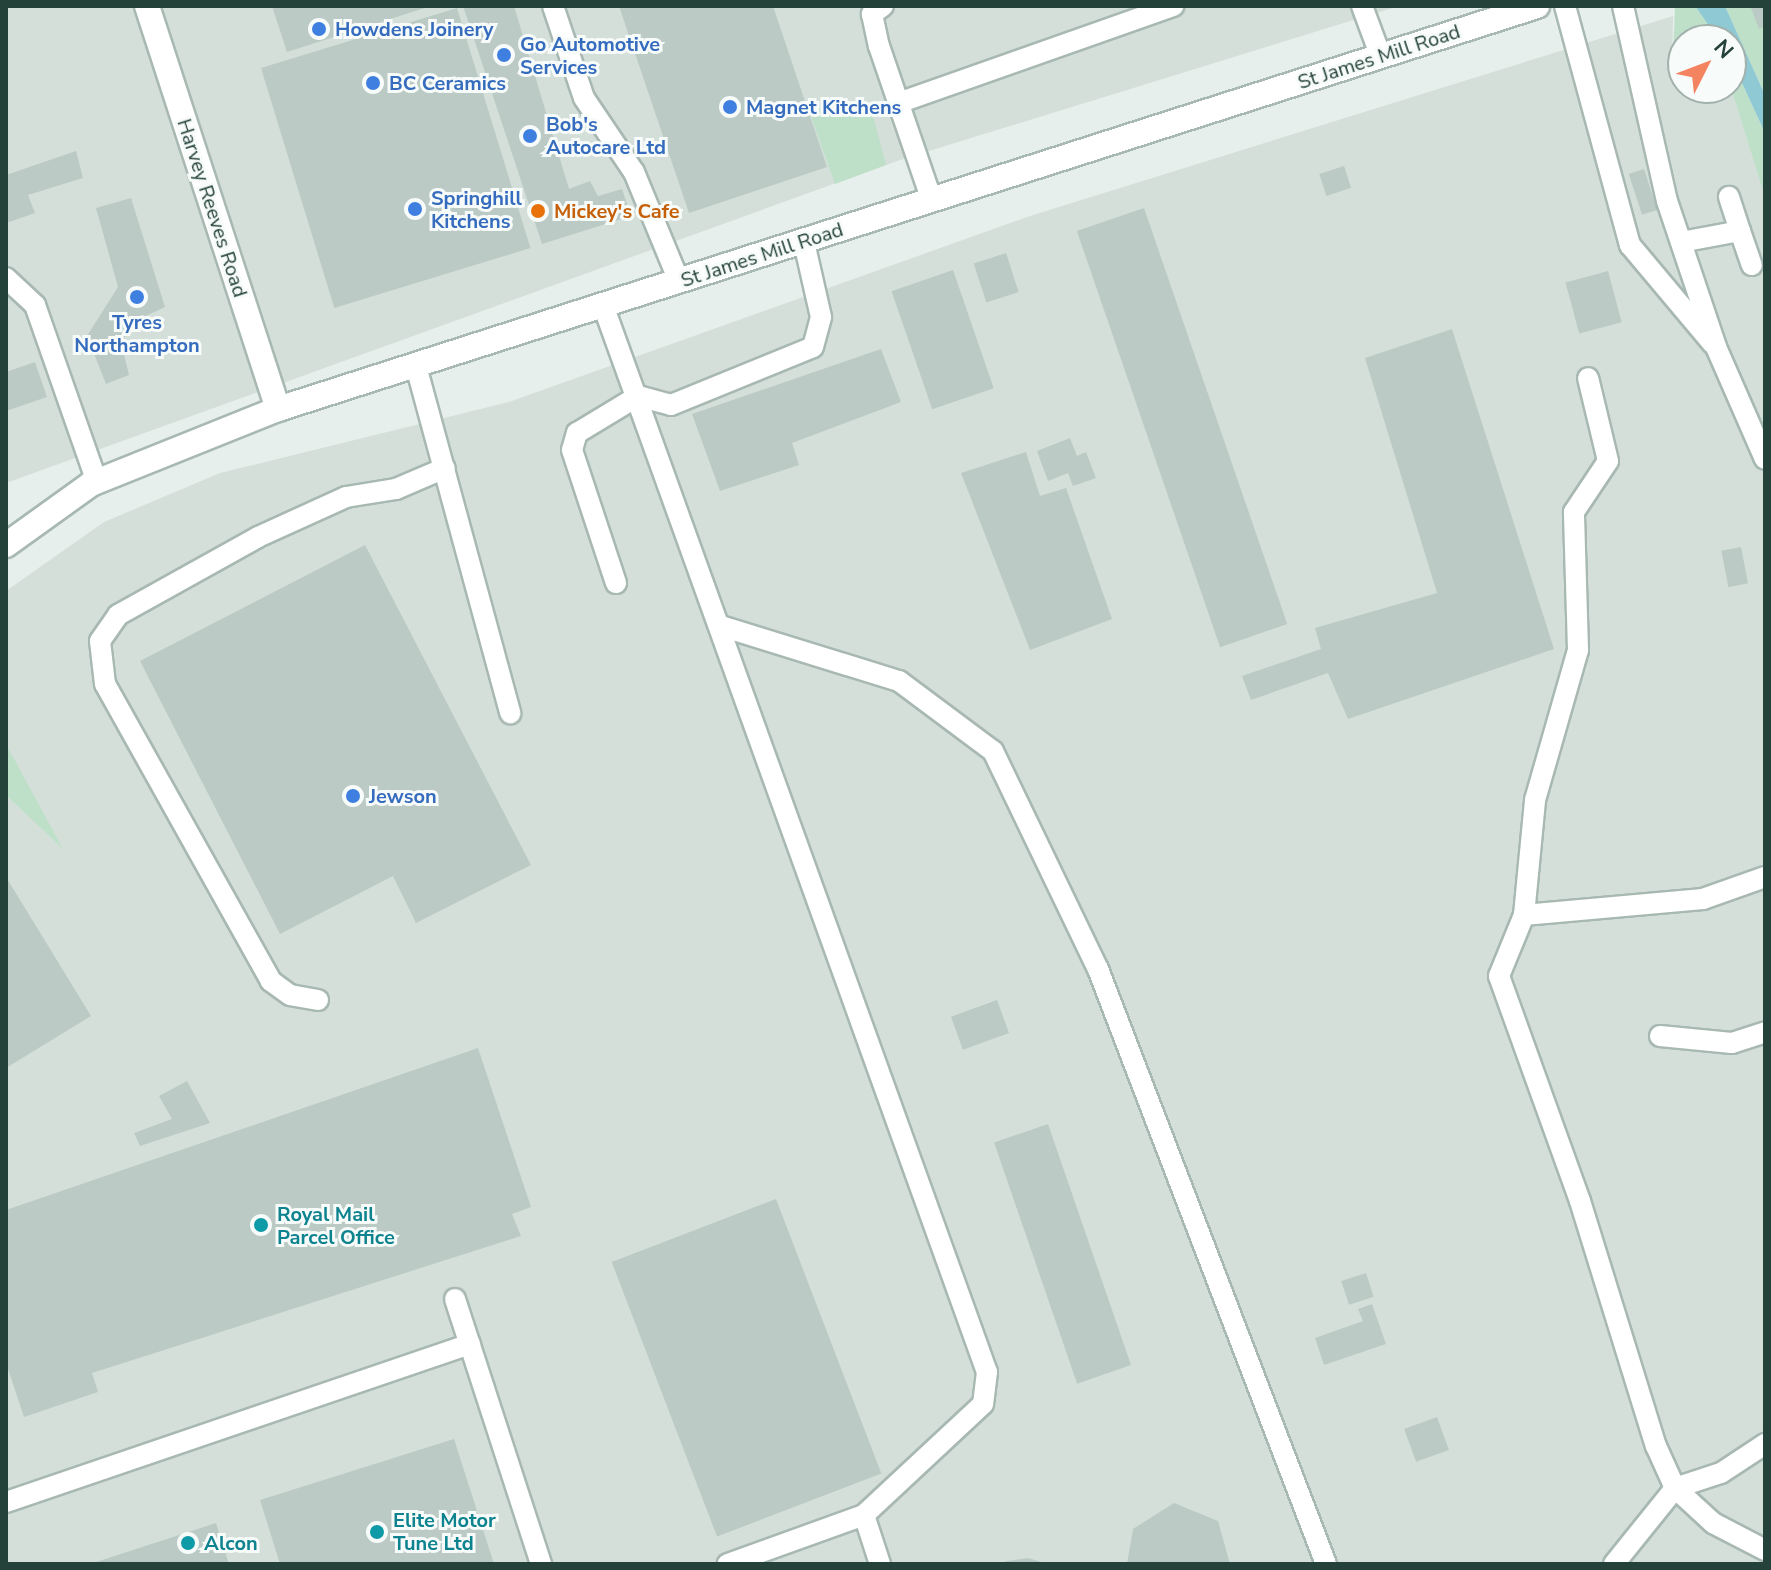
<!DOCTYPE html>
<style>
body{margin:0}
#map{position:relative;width:1771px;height:1570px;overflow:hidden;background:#e6efeb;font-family:"Nunito Sans",sans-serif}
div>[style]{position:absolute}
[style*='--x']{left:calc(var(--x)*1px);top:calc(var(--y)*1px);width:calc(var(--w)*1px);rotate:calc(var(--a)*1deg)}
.built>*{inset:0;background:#d4dfda}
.green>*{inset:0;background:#bfe0c8}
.water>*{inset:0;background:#8ec9d4}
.building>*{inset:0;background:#bbcac4;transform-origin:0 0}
.roads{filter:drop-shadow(2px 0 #a8b8b2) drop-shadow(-2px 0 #a8b8b2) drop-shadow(0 2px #a8b8b2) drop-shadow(0 -2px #a8b8b2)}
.lane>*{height:20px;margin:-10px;padding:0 10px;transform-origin:10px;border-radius:10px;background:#fff}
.street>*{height:24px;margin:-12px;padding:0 12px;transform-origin:12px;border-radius:12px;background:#fff}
.dots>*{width:22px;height:22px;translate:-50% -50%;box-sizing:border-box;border:4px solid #f7fbf9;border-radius:50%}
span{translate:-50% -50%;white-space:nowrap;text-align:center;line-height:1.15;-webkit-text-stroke:6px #f7fbf9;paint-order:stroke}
.shop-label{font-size:20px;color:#366cbe;font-weight:700}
.left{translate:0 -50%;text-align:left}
.street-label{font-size:20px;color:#24423a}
.food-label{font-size:20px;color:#c56008;font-weight:700}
.culture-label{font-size:20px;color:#0d838f;font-weight:700}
.frame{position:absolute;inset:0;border:8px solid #24423a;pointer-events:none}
.north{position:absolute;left:1667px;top:24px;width:80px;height:80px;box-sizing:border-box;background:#f7fbf9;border:2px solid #a3b1ad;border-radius:50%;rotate:48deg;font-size:22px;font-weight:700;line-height:32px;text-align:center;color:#24423a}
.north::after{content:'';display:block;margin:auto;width:28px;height:36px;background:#f4845f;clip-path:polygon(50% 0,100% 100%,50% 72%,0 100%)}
</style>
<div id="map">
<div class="built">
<div style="clip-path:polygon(6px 6px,1399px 6px,900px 160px,6px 483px)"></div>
<div style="clip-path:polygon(1673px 16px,1672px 82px,1731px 88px,1765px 195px,1765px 1564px,6px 1564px,6px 591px,104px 522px,220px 473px,509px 402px,1030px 216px)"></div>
</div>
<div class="green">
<div style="clip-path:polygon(1675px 6px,1695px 6px,1719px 40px,1683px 40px,1683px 79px,1672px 83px)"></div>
<div style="clip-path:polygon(1725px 6px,1750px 6px,1759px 28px,1765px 27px,1765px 95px)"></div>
<div style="clip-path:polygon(1731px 59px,1765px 133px,1765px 197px,1731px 88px)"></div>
<div style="clip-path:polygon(841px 101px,859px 103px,874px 119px,886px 165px,835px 184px,809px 111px)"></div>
<div style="clip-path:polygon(6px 744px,63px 849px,6px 795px)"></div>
</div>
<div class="water">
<div style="clip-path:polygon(1695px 6px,1725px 6px,1765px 95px,1765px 133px,1731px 59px,1731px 40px,1719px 40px)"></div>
</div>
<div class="building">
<div style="clip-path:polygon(272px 6px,428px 6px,428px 7px,287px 52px)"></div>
<div style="clip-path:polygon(463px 6px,514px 6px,569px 189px,590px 181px,598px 196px,622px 189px,631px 216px,542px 244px)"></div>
<div style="clip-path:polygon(619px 6px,773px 6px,827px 167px,689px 213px)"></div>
<div style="clip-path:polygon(1750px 6px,1765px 6px,1765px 27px,1759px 29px)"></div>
<div style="left:457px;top:8px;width:251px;height:205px;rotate:73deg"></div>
<div style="clip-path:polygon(76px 151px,83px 178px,28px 195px,35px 213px,6px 223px,6px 175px)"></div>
<div style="left:1344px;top:166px;width:23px;height:26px;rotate:72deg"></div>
<div style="left:1644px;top:169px;width:43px;height:16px;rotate:72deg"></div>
<div style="clip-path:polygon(131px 198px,165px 307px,135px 321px,121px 343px,129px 375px,106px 384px,87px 336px,118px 287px,96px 208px)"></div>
<div style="left:1144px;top:208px;width:440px;height:71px;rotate:71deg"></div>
<div style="left:1006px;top:253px;width:41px;height:34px;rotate:72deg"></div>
<div style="left:953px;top:270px;width:125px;height:65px;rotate:71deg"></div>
<div style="left:1608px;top:271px;width:53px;height:44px;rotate:75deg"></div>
<div style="clip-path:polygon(1452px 329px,1554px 649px,1348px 719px,1328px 673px,1251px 700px,1242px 676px,1321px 649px,1315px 628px,1437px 593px,1365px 358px)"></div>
<div style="clip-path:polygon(881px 349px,901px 402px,792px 443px,799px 465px,720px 491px,692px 414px)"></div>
<div style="clip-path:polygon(35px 362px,47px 397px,6px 411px,6px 372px)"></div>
<div style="clip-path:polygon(1070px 438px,1077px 456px,1086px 452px,1096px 478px,1073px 486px,1068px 473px,1048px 481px,1037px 451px)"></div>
<div style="clip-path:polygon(1026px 452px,1040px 496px,1066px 488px,1112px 619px,1030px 650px,961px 473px)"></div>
<div style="clip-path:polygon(365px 545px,531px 865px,416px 923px,393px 876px,280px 934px,140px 661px)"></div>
<div style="left:1741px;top:547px;width:37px;height:20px;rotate:79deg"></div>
<div style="clip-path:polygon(6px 877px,91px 1016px,6px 1068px)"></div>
<div style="left:997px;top:1000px;width:35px;height:49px;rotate:70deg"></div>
<div style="clip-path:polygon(478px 1048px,531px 1207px,512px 1214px,521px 1236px,92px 1373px,98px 1392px,24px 1417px,6px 1363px,6px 1210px)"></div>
<div style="clip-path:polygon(187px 1081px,210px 1123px,140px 1146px,134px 1133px,172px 1119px,159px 1096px)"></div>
<div style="left:1048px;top:1124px;width:255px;height:57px;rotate:71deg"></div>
<div style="left:776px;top:1199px;width:294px;height:176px;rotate:69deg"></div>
<div style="left:1366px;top:1273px;width:25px;height:26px;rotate:72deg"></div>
<div style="clip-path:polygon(1372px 1304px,1386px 1344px,1324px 1365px,1315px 1338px,1363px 1321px,1358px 1309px)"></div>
<div style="left:1437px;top:1417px;width:35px;height:35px;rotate:70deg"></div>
<div style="clip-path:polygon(454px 1439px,494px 1564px,280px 1564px,260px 1500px)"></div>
<div style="clip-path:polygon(1174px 1503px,1218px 1521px,1230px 1564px,1127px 1564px,1133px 1529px)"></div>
<div style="clip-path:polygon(216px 1523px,229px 1564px,93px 1564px,93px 1563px)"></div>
<div style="clip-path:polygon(1028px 1558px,1048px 1564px,1000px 1564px,1007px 1561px)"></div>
</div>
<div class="roads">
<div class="lane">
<div style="--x:553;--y:6;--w:97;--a:71.4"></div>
<div style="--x:584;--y:98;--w:89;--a:56"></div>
<div style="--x:634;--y:172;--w:118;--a:67.6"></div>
<div style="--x:883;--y:6;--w:14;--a:144"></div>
<div style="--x:872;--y:14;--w:33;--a:78"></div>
<div style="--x:879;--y:46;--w:164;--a:71.1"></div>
<div style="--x:1362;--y:6;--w:54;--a:69.6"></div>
<div style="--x:1565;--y:6;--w:248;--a:74.8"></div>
<div style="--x:1630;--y:245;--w:129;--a:50"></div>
<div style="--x:1623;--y:6;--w:200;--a:77.3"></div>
<div style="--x:1667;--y:201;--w:154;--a:71.4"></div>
<div style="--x:1716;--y:347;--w:122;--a:66.4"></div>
<div style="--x:898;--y:103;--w:292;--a:-19.4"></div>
<div style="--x:1740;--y:231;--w:36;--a:71"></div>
<div style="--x:1681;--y:242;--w:60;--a:-10.6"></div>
<div style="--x:1740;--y:231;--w:36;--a:-108"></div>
<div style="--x:6;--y:278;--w:40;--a:43"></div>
<div style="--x:35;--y:305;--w:188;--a:70.7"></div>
<div style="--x:603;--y:305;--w:1134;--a:70.21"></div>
<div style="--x:987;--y:1372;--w:32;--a:97"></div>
<div style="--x:983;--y:1404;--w:163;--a:137"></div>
<div style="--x:864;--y:1515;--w:145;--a:160.2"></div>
<div style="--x:416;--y:366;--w:360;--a:74.8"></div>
<div style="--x:638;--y:396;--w:34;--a:15"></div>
<div style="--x:671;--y:405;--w:153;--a:-22.2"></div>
<div style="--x:813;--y:347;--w:31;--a:-75"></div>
<div style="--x:821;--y:317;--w:77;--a:-102.8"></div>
<div style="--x:616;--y:583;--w:140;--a:-108.3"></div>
<div style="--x:572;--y:450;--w:18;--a:-74"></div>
<div style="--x:577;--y:433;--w:71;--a:-31.2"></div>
<div style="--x:721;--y:626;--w:186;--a:17.2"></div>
<div style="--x:899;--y:681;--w:117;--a:36.7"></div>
<div style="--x:993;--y:751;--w:242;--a:64.3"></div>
<div style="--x:1098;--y:969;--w:637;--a:69.03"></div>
<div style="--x:1765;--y:877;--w:66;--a:160.5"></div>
<div style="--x:1703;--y:899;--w:180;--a:174.9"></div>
<div style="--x:1524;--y:915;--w:66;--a:112.3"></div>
<div style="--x:1499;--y:976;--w:239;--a:70.2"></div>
<div style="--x:1580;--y:1201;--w:257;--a:72.8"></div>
<div style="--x:1656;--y:1446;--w:46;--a:65.7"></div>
<div style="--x:1675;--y:1488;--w:52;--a:42.6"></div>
<div style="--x:1713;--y:1523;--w:59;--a:27.4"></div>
<div style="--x:1524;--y:915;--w:116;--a:-84.5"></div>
<div style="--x:1535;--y:800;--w:156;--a:-74"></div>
<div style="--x:1578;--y:650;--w:138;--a:-91.7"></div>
<div style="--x:1574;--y:512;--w:61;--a:-56.3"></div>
<div style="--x:1608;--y:461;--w:85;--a:-103.5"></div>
<div style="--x:318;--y:1000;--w:28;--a:-170"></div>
<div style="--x:290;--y:995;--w:24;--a:-144"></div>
<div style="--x:271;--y:981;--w:340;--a:-119.2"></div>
<div style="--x:105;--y:684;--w:43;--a:-96.6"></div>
<div style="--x:100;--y:641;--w:32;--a:-55"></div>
<div style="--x:118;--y:615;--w:160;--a:-29.1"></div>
<div style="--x:258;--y:537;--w:97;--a:-24.4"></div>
<div style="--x:346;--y:497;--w:51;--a:-9.1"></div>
<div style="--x:396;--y:489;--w:53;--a:-23.2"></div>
<div style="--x:1660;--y:1036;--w:72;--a:5.6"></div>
<div style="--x:1732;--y:1043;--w:35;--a:-18"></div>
<div style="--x:455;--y:1299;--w:279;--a:72"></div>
<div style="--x:6;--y:1502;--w:490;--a:-18.8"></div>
<div style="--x:864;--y:1515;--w:52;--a:71.9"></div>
<div style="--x:1614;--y:1564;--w:97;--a:-51.2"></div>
<div style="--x:1675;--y:1488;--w:48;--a:-18.1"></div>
<div style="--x:1721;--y:1473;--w:53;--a:-33.4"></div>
</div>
<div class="street">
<div style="--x:147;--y:6;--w:424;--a:72"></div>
<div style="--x:6;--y:545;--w:105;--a:-35.7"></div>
<div style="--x:91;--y:484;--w:201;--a:-21.9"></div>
<div style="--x:278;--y:409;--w:1322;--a:-17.75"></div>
</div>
</div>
<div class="dots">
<div style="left:319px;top:29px;background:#3f7fe0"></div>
<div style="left:504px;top:55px;background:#3f7fe0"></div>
<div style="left:373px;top:83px;background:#3f7fe0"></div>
<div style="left:730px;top:107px;background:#3f7fe0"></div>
<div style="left:530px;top:136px;background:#3f7fe0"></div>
<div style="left:415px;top:209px;background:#3f7fe0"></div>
<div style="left:538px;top:211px;background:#e8710a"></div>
<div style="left:137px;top:297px;background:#3f7fe0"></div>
<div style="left:353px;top:796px;background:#3f7fe0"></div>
<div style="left:261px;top:1225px;background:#0f9aa8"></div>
<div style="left:377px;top:1532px;background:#0f9aa8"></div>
<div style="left:188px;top:1543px;background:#0f9aa8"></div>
</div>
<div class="shop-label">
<span class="left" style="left:335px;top:29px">Howdens Joinery</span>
<span class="left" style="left:520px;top:56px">Go Automotive<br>Services</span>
<span class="left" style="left:389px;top:83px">BC Ceramics</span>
<span class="left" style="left:746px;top:107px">Magnet Kitchens</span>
<span class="left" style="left:546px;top:136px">Bob's<br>Autocare Ltd</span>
<span class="left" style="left:431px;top:210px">Springhill<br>Kitchens</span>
<span style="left:137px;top:334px">Tyres<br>Northampton</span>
<span class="left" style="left:369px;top:796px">Jewson</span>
</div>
<div class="street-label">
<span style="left:1379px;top:57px;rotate:-18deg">St James Mill Road</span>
<span style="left:212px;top:208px;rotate:72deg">Harvey Reeves Road</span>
<span style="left:762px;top:255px;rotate:-18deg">St James Mill Road</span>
</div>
<div class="food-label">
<span class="left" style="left:554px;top:211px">Mickey's Cafe</span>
</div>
<div class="culture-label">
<span class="left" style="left:277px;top:1226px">Royal Mail<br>Parcel Office</span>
<span class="left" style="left:393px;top:1532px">Elite Motor<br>Tune Ltd</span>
<span class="left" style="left:204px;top:1543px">Alcon</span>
</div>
<div class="frame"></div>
<div class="north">N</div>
</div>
